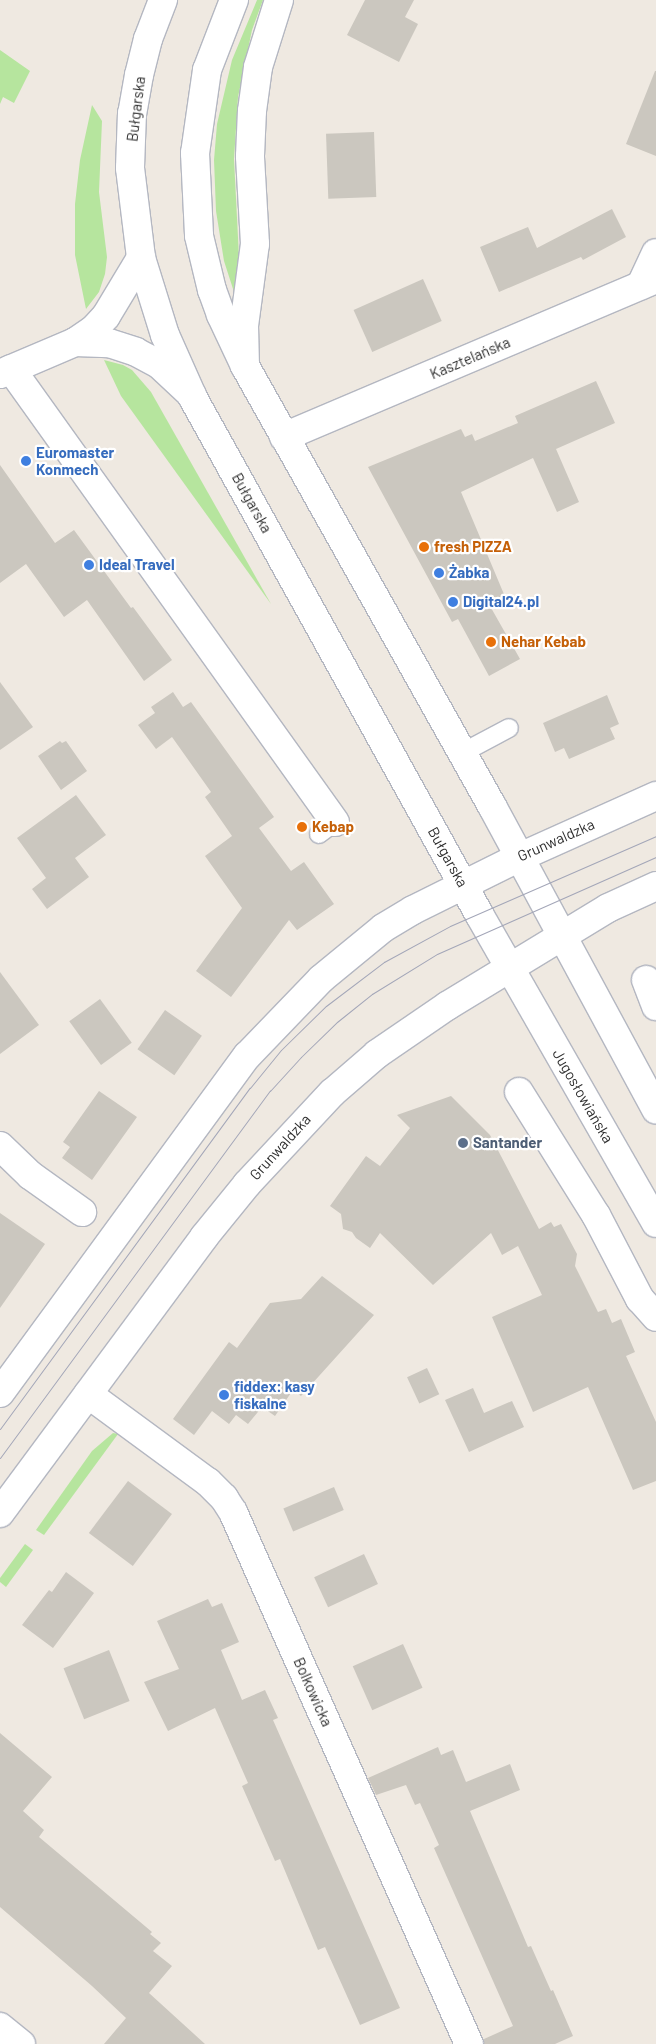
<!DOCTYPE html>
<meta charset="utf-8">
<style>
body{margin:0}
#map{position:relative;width:656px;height:2044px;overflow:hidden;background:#efe9e1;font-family:Barlow,sans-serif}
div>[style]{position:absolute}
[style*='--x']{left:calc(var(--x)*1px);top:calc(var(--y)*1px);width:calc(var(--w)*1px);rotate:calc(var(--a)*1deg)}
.green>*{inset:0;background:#b6e59e}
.building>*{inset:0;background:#cbc7bf;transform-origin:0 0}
.roads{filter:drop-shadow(1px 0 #b4b7c1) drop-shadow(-1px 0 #b4b7c1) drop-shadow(0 1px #b4b7c1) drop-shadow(0 -1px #b4b7c1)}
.lane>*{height:18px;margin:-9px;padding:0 9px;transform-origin:9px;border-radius:9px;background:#fff}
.street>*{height:28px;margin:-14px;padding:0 14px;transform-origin:14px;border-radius:14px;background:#fff}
.secondary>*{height:28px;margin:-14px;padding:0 14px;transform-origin:14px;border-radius:14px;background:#fff}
.tram>*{height:1px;margin:-0.5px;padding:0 0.5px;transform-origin:0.5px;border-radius:0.5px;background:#a3a6b8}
.dots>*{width:14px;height:14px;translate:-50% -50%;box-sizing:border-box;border:2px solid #fff;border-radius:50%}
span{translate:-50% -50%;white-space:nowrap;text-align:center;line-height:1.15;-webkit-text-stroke:4.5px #fff;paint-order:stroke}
.street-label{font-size:15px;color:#2e2e2e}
.shop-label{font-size:15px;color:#366cbe;font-weight:700}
.left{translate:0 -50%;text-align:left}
.food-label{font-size:15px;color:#c56008;font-weight:700}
.service-label{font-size:15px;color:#4e5e75;font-weight:700}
</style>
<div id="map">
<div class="green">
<div style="clip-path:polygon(257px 0,263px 0,252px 30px,238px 97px,234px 159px,239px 257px,234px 292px,224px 261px,216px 211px,214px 160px,217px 124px,232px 60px)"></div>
<div style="clip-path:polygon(0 50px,30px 71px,14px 103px,3px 97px,0 104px)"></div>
<div style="clip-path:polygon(92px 105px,102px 121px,99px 192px,107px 257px,105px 274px,99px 292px,86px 309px,75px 255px,75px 204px,80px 160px)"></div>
<div style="clip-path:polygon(104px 360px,123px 365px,132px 370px,151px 392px,271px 604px,121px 396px)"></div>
<div style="clip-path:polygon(113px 1433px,118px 1434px,44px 1535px,36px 1530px,92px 1451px)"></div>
<div style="clip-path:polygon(25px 1544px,33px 1550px,6px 1587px,0 1582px,0 1578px)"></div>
</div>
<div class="building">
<div style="clip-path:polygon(365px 0,414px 0,405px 17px,418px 24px,399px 62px,347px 35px)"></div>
<div style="clip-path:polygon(655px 71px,656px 71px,656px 156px,626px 144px)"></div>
<div style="left:374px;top:132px;width:65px;height:48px;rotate:88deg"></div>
<div style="clip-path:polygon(612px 209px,626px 237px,583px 260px,581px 257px,499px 292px,480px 247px,528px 227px,537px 248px)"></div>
<div style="left:423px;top:279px;width:46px;height:76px;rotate:66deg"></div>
<div style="clip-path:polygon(596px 381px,615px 423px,556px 449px,579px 502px,557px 512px,533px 458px,461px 492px,506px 599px,490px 606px,520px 659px,489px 676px,458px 619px,452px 622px,368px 467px,461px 429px,465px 437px,472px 434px,475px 441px,518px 423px,515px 416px)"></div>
<div style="clip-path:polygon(0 465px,55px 543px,74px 530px,131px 608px,133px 607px,172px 660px,144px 681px,87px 600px,64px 617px,26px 564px,0 583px)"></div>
<div style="clip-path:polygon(0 682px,33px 727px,0 750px)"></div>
<div style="clip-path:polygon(173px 692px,183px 707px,191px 702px,274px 817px,259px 828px,291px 871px,304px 862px,334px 904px,297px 930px,289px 920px,231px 997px,196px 971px,242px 908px,205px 856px,232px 836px,205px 797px,211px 792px,172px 737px,156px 749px,138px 725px,155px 713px,151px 707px)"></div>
<div style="clip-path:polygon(607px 695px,619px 724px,610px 728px,615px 739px,569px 759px,564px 748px,555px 752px,543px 723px)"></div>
<div style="clip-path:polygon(60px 741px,62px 743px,66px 741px,87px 771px,61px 790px,38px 756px)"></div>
<div style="clip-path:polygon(76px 795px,106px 835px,75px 858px,89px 877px,47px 909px,32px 889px,46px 878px,17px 838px)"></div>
<div style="clip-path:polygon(0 972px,39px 1025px,0 1054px)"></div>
<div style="left:100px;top:999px;width:54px;height:38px;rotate:54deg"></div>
<div style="left:165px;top:1010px;width:45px;height:48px;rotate:35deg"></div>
<div style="clip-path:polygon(99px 1091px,137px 1117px,92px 1180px,62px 1158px,70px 1147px,63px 1142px)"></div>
<div style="clip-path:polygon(451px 1096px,490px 1135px,539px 1229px,551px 1222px,554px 1227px,561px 1224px,577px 1254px,575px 1266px,598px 1312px,606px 1309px,612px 1323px,621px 1319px,635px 1352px,626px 1356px,656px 1422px,656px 1481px,633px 1490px,588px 1387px,533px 1412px,492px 1317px,542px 1295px,518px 1246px,502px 1255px,491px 1233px,433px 1285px,380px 1233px,370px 1248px,356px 1238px,352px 1232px,343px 1229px,341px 1214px,330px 1206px,366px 1156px,380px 1166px,410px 1128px,397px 1115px)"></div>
<div style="clip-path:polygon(0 1213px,45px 1244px,0 1308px)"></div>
<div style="clip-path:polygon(322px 1276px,374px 1315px,301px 1396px,293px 1390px,275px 1416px,262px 1407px,248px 1424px,236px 1415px,229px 1424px,212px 1411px,194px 1435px,173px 1419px,229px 1342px,237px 1348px,270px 1303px,301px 1299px)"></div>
<div style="left:427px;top:1368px;width:29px;height:22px;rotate:65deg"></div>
<div style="clip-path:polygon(473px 1388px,484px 1413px,512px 1401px,524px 1427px,469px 1452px,445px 1400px)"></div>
<div style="left:128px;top:1481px;width:55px;height:65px;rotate:37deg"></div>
<div style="left:334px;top:1487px;width:25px;height:55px;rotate:67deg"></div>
<div style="left:364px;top:1554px;width:33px;height:55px;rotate:65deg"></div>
<div style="clip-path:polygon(66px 1572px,94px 1593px,53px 1648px,22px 1625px,49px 1590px,52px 1592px)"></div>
<div style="clip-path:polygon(208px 1599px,212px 1607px,222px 1603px,239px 1642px,221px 1650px,242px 1700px,265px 1690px,278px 1718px,273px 1720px,400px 2008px,360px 2025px,325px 1947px,318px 1950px,280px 1859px,275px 1861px,242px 1786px,248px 1783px,215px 1708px,168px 1731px,144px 1682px,179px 1669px,157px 1621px)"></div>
<div style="left:403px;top:1644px;width:48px;height:55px;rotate:66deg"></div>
<div style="left:109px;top:1650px;width:55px;height:49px;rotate:68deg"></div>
<div style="clip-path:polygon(0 1733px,52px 1777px,23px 1811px,44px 1830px,39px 1837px,152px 1932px,150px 1934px,161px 1943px,153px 1951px,172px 1966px,149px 1993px,205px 2044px,104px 2044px,126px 2018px,92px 1986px,0 1907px)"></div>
<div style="clip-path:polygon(438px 1747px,441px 1755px,453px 1750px,466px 1782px,510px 1764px,520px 1790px,470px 1811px,528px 1947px,531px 1946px,551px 1991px,553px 1990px,573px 2036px,555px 2044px,484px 2044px,484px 2039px,513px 2026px,434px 1848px,439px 1845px,420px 1803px,415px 1805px,406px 1785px,376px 1795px,368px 1778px)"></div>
</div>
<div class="roads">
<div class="lane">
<div style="--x:462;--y:753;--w:53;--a:-28"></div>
<div style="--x:319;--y:834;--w:20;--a:-37"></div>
</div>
<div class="street">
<div style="--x:641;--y:285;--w:35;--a:-65"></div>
<div style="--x:75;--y:342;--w:34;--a:2"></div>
<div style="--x:109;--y:343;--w:28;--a:18"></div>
<div style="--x:136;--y:352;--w:27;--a:28"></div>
<div style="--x:160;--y:365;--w:44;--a:43.2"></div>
<div style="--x:245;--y:366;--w:40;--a:-91.4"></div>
<div style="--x:244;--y:326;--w:83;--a:-82.4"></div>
<div style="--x:255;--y:244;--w:88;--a:-93.3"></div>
<div style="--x:250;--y:156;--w:45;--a:-87.5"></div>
<div style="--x:252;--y:111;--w:44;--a:-82.2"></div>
<div style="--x:258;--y:67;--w:70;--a:-72.6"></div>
<div style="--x:11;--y:369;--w:557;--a:54.43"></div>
<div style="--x:0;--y:374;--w:82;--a:-23.1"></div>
<div style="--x:75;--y:342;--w:22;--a:-34"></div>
<div style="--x:93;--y:330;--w:19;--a:-47"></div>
<div style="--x:106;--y:316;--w:68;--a:-58.9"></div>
<div style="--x:284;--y:437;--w:404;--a:-23"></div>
<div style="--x:646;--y:980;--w:28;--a:69"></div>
<div style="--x:519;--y:1092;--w:145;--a:58"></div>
<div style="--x:596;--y:1215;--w:95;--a:62.4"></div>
<div style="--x:640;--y:1299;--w:24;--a:48"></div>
<div style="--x:0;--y:1146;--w:42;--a:44"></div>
<div style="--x:30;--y:1175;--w:64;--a:35.4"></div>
<div style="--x:88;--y:1394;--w:149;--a:36.3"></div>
<div style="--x:208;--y:1482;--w:23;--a:45"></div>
<div style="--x:224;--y:1498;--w:17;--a:57"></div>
<div style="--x:233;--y:1512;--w:582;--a:66.08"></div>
<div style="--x:0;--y:2027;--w:27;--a:39"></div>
</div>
<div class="secondary">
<div style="--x:163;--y:0;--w:42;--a:111"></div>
<div style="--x:148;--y:39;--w:37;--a:104"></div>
<div style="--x:139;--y:75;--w:39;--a:100"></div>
<div style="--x:132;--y:113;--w:55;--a:92.1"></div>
<div style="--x:130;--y:168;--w:91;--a:83"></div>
<div style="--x:141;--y:258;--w:81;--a:72.7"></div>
<div style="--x:165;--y:335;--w:69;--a:66"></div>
<div style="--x:193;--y:398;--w:590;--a:61"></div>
<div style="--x:479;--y:914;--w:356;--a:60.2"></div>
<div style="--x:234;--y:0;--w:75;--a:111.1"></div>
<div style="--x:207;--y:70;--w:84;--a:98.2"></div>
<div style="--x:195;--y:153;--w:83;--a:87.2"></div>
<div style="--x:199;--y:236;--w:56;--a:76.5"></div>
<div style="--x:212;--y:290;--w:27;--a:70"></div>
<div style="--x:221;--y:315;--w:56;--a:64.8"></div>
<div style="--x:245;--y:366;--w:505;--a:60.69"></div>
<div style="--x:492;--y:806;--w:345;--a:61.6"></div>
<div style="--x:0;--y:1393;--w:418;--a:-53.8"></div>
<div style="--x:247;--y:1056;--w:107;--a:-46.1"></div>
<div style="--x:321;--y:979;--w:80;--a:-39.4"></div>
<div style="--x:383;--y:928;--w:35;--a:-31"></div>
<div style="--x:413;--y:910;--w:119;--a:-26.4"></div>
<div style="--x:520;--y:857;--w:149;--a:-24.2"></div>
<div style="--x:0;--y:1513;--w:343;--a:-53.5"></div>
<div style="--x:204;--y:1237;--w:68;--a:-50.9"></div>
<div style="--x:247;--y:1184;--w:125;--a:-47"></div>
<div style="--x:332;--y:1093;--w:60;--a:-40.9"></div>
<div style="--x:377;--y:1054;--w:85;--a:-34.4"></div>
<div style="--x:447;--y:1006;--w:188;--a:-31.3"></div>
<div style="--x:608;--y:908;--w:53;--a:-24.6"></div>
</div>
</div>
<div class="tram">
<div style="--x:0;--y:1429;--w:423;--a:-53.8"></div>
<div style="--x:250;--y:1088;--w:49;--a:-50.8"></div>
<div style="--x:281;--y:1050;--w:63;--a:-44.4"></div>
<div style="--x:326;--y:1006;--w:73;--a:-37.2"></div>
<div style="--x:384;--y:962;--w:75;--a:-28.6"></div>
<div style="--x:450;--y:926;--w:225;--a:-23.6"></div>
<div style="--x:0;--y:1458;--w:456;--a:-53.7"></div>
<div style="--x:270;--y:1091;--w:46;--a:-47.6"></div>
<div style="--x:301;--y:1057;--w:50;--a:-44.2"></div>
<div style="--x:337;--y:1022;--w:45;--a:-38.7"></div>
<div style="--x:372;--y:994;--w:76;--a:-31.6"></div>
<div style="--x:437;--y:954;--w:240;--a:-23.9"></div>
</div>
<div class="dots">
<div style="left:26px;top:461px;background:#3f7fe0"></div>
<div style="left:424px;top:547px;background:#e8710a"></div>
<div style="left:89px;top:565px;background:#3f7fe0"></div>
<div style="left:439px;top:573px;background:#3f7fe0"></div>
<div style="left:453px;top:602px;background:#3f7fe0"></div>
<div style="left:491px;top:642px;background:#e8710a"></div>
<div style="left:302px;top:827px;background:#e8710a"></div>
<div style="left:463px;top:1143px;background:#5c6f8a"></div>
<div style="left:224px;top:1395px;background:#3f7fe0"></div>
</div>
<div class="street-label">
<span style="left:136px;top:109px;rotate:-83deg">Bułgarska</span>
<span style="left:470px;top:358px;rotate:-23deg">Kasztelańska</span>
<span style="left:252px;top:503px;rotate:61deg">Bułgarska</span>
<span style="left:556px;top:840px;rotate:-24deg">Grunwaldzka</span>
<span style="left:448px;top:857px;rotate:61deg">Bułgarska</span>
<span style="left:583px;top:1096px;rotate:60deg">Jugosłowiańska</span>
<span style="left:280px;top:1147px;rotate:-48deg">Grunwaldzka</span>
<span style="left:313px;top:1692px;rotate:66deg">Bolkowicka</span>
</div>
<div class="shop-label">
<span class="left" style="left:36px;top:461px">Euromaster<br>Konmech</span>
<span class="left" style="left:99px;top:565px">Ideal Travel</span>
<span class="left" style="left:449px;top:573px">Żabka</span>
<span class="left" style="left:463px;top:602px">Digital24.pl</span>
<span class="left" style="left:234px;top:1395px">fiddex: kasy<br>fiskalne</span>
</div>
<div class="food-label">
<span class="left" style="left:434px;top:547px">fresh PIZZA</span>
<span class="left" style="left:501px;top:642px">Nehar Kebab</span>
<span class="left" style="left:312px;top:827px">Kebap</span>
</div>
<div class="service-label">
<span class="left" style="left:473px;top:1143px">Santander</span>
</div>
</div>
